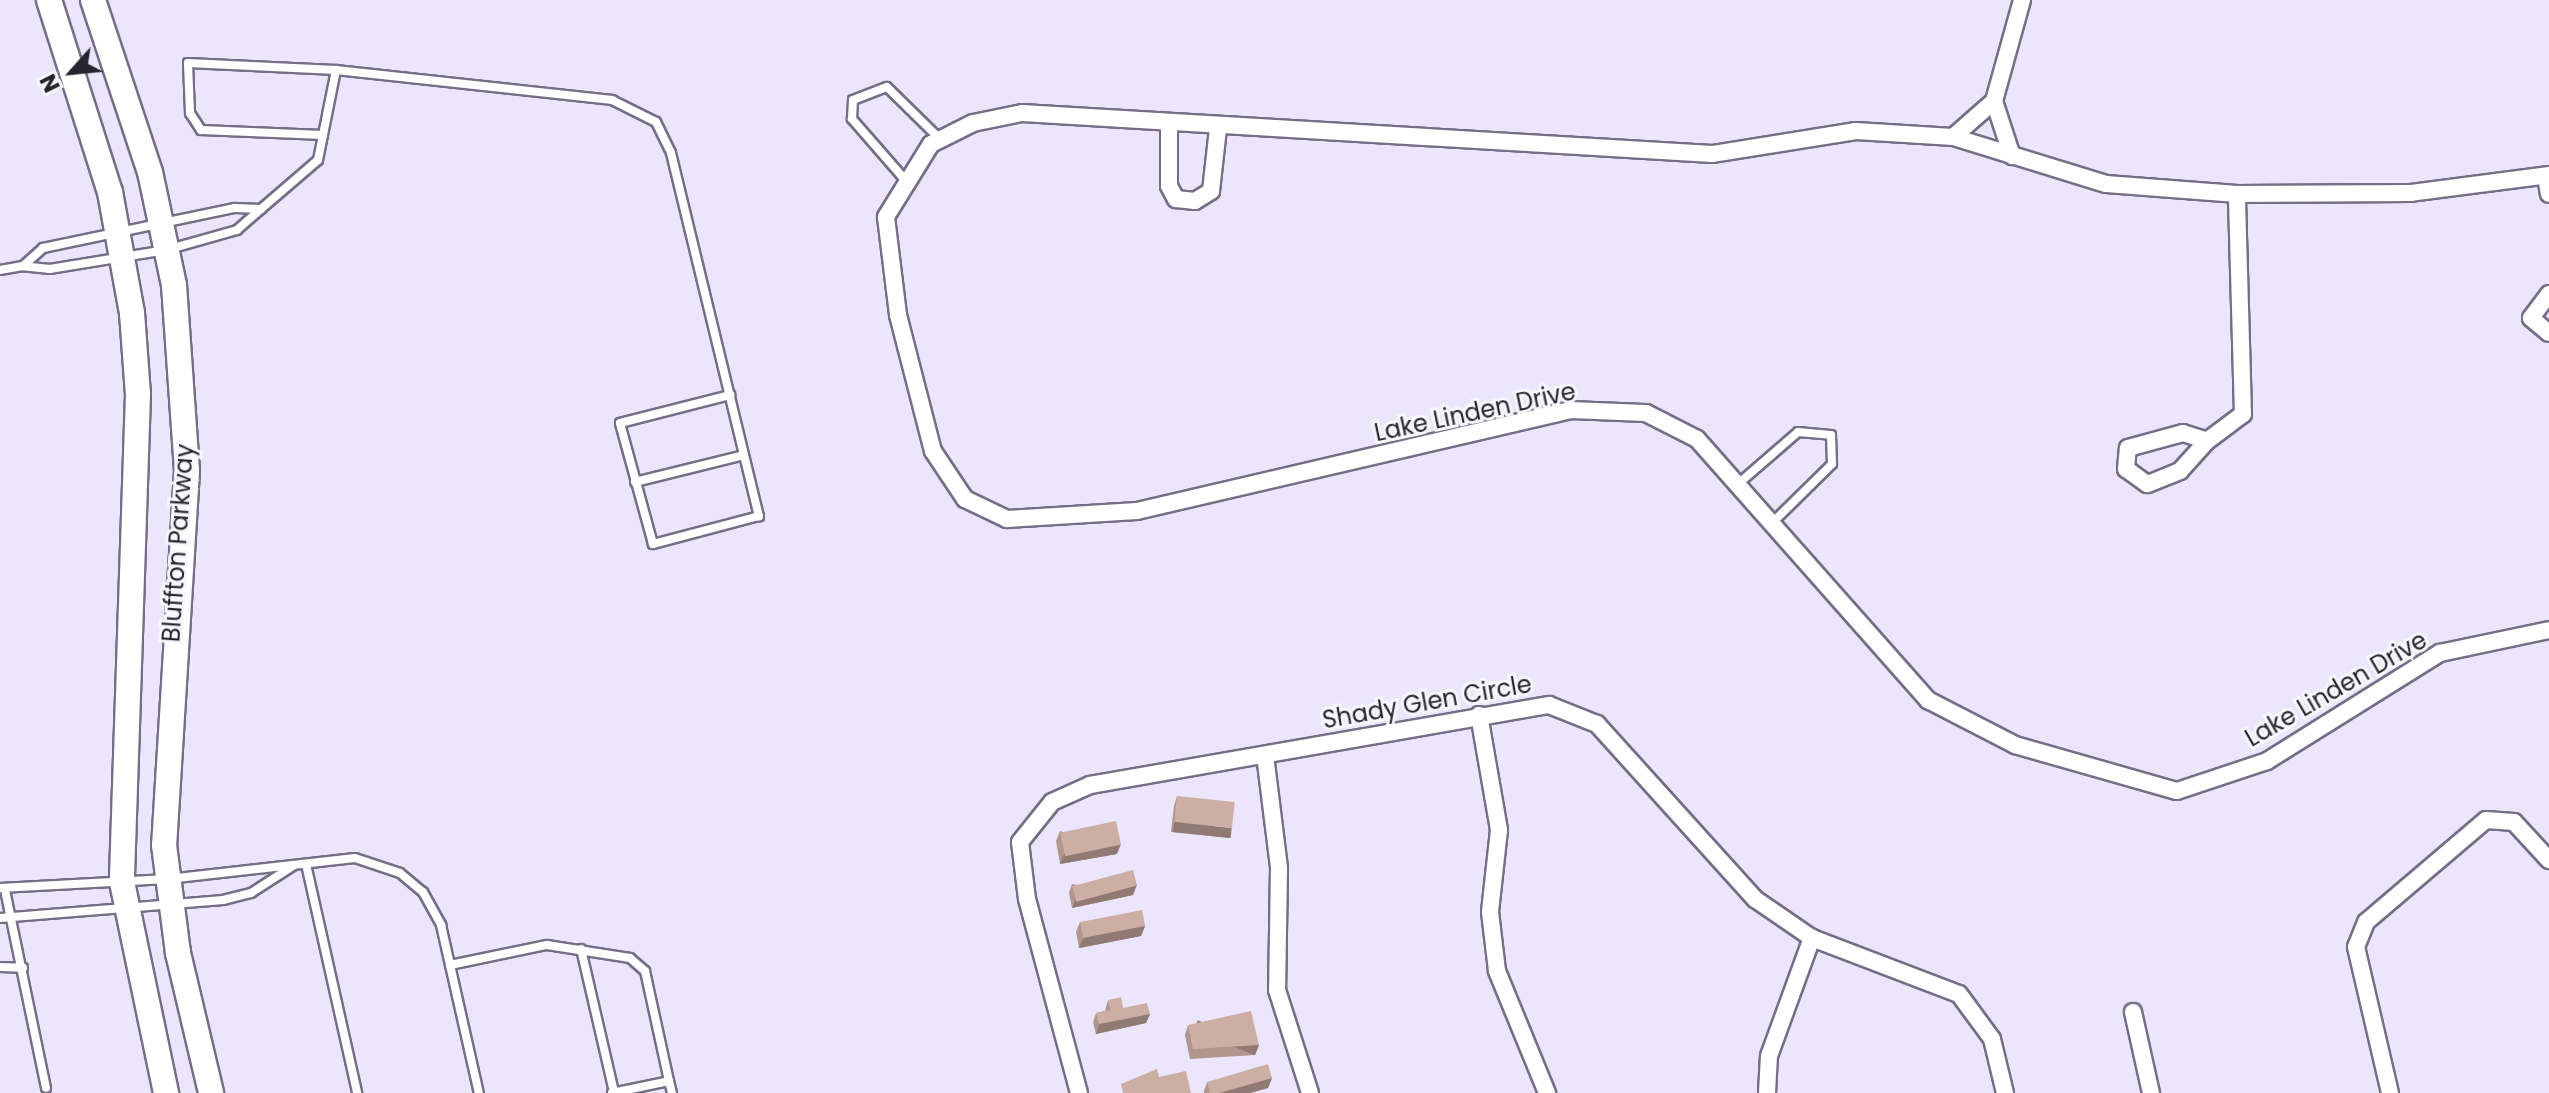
<!DOCTYPE html>
<style>
body{margin:0}
#map{position:relative;width:2549px;height:1093px;overflow:hidden;background:#ebe6fc;font-family:Poppins,sans-serif}
div>[style]{position:absolute}
[style*='--x']{left:calc(var(--x)*1px);top:calc(var(--y)*1px);width:calc(var(--w)*1px);rotate:calc(var(--a)*1deg)}
.roads{filter:drop-shadow(2px 0 #746e86) drop-shadow(-2px 0 #746e86) drop-shadow(0 2px #746e86) drop-shadow(0 -2px #746e86)}
.service>*{height:8px;margin:-4px;padding:0 4px;transform-origin:4px;border-radius:4px;background:#fff}
.minor>*{height:16px;margin:-8px;padding:0 8px;transform-origin:8px;border-radius:8px;background:#fff}
.secondary>*{height:24px;margin:-12px;padding:0 12px;transform-origin:12px;border-radius:12px;background:#fff}
.wall>*{inset:0;background:#b0968d}
.shaded-wall>*{inset:0;background:#907a73;transform-origin:0 0}
.building>*{inset:0;background:#cdaea4;transform-origin:0 0}
span{translate:-50% -50%;white-space:nowrap;text-align:center;line-height:1.15;-webkit-text-stroke:6px #f7f6fb;paint-order:stroke}
.street-label{font-size:24px;color:#26242e}
.north{position:absolute;left:32px;top:32px;width:80px;height:80px;-webkit-text-stroke:6px #f7f6fb;paint-order:stroke;rotate:243deg;font-size:22px;font-weight:700;line-height:32px;text-align:center;color:#26242e}
.north::after{content:'';display:block;margin:auto;width:28px;height:36px;background:#26242e;clip-path:polygon(50% 0,100% 100%,50% 72%,0 100%)}
</style>
<div id="map">
<div class="roads">
<div class="service">
<div style="--x:323;--y:135;--w:122;--a:-177.7"></div>
<div style="--x:201;--y:130;--w:20;--a:-123"></div>
<div style="--x:190;--y:113;--w:50;--a:-92.3"></div>
<div style="--x:188;--y:63;--w:148;--a:2.7"></div>
<div style="--x:336;--y:70;--w:278;--a:6.2"></div>
<div style="--x:612;--y:100;--w:49;--a:26.6"></div>
<div style="--x:656;--y:122;--w:34;--a:64"></div>
<div style="--x:671;--y:153;--w:374;--a:76.4"></div>
<div style="--x:759;--y:516;--w:110;--a:165.2"></div>
<div style="--x:653;--y:544;--w:125;--a:-105.3"></div>
<div style="--x:620;--y:423;--w:114;--a:-14.3"></div>
<div style="--x:907;--y:182;--w:84;--a:-131.1"></div>
<div style="--x:852;--y:119;--w:19;--a:-87"></div>
<div style="--x:853;--y:100;--w:36;--a:-21"></div>
<div style="--x:887;--y:87;--w:74;--a:44.5"></div>
<div style="--x:235;--y:208;--w:26;--a:2"></div>
<div style="--x:261;--y:209;--w:32;--a:139"></div>
<div style="--x:237;--y:230;--w:74;--a:164.3"></div>
<div style="--x:166;--y:250;--w:118;--a:170.7"></div>
<div style="--x:50;--y:269;--w:27;--a:-174"></div>
<div style="--x:23;--y:266;--w:27;--a:-42"></div>
<div style="--x:43;--y:248;--w:196;--a:-11.8"></div>
<div style="--x:261;--y:209;--w:75;--a:-40.7"></div>
<div style="--x:318;--y:160;--w:92;--a:-78.7"></div>
<div style="--x:0;--y:270;--w:23;--a:-10"></div>
<div style="--x:635;--y:482;--w:112;--a:-13.9"></div>
<div style="--x:1738;--y:484;--w:79;--a:-40.9"></div>
<div style="--x:1798;--y:432;--w:33;--a:5"></div>
<div style="--x:1831;--y:435;--w:29;--a:88"></div>
<div style="--x:1832;--y:464;--w:86;--a:135.5"></div>
<div style="--x:306;--y:864;--w:235;--a:77.4"></div>
<div style="--x:0;--y:888;--w:168;--a:-3.1"></div>
<div style="--x:168;--y:879;--w:188;--a:-6.4"></div>
<div style="--x:355;--y:858;--w:47;--a:18.4"></div>
<div style="--x:400;--y:873;--w:30;--a:40"></div>
<div style="--x:423;--y:892;--w:38;--a:61"></div>
<div style="--x:441;--y:925;--w:172;--a:77.3"></div>
<div style="--x:5;--y:890;--w:202;--a:78.3"></div>
<div style="--x:0;--y:918;--w:224;--a:-4.6"></div>
<div style="--x:223;--y:900;--w:29;--a:-14"></div>
<div style="--x:251;--y:893;--w:50;--a:-32.7"></div>
<div style="--x:581;--y:949;--w:147;--a:77"></div>
<div style="--x:450;--y:965;--w:99;--a:-11.7"></div>
<div style="--x:547;--y:945;--w:84;--a:8.9"></div>
<div style="--x:630;--y:958;--w:20;--a:41"></div>
<div style="--x:645;--y:971;--w:113;--a:77.7"></div>
<div style="--x:0;--y:967;--w:23;--a:2"></div>
<div style="--x:612;--y:1093;--w:58;--a:-11.9"></div>
<div style="--x:669;--y:1081;--w:12;--a:76"></div>
</div>
<div class="minor">
<div style="--x:1994;--y:101;--w:105;--a:-74.5"></div>
<div style="--x:1169;--y:127;--w:59;--a:90"></div>
<div style="--x:1169;--y:186;--w:15;--a:62"></div>
<div style="--x:1176;--y:199;--w:19;--a:6"></div>
<div style="--x:1195;--y:201;--w:19;--a:-32"></div>
<div style="--x:1211;--y:191;--w:62;--a:-83.6"></div>
<div style="--x:1953;--y:137;--w:55;--a:-41.3"></div>
<div style="--x:1994;--y:101;--w:58;--a:71.9"></div>
<div style="--x:2549;--y:175;--w:139;--a:172.6"></div>
<div style="--x:2411;--y:193;--w:174;--a:179.7"></div>
<div style="--x:2237;--y:194;--w:131;--a:-175.6"></div>
<div style="--x:2106;--y:184;--w:160;--a:-162.9"></div>
<div style="--x:1953;--y:137;--w:97;--a:-176.5"></div>
<div style="--x:1856;--y:131;--w:146;--a:170.9"></div>
<div style="--x:1712;--y:154;--w:691;--a:-176.6"></div>
<div style="--x:1022;--y:113;--w:50;--a:168.5"></div>
<div style="--x:973;--y:123;--w:47;--a:153.4"></div>
<div style="--x:931;--y:144;--w:86;--a:121.7"></div>
<div style="--x:886;--y:217;--w:99;--a:83"></div>
<div style="--x:898;--y:315;--w:140;--a:75.6"></div>
<div style="--x:933;--y:451;--w:58;--a:56.3"></div>
<div style="--x:965;--y:499;--w:47;--a:25.5"></div>
<div style="--x:1007;--y:519;--w:130;--a:-3.5"></div>
<div style="--x:1137;--y:511;--w:445;--a:-13.1"></div>
<div style="--x:1570;--y:410;--w:76;--a:2.3"></div>
<div style="--x:1646;--y:413;--w:57;--a:27"></div>
<div style="--x:1697;--y:439;--w:349;--a:48.5"></div>
<div style="--x:1928;--y:700;--w:98;--a:27.3"></div>
<div style="--x:2015;--y:745;--w:168;--a:15.9"></div>
<div style="--x:2177;--y:791;--w:95;--a:-18.4"></div>
<div style="--x:2267;--y:761;--w:204;--a:-32"></div>
<div style="--x:2440;--y:653;--w:111;--a:-11.9"></div>
<div style="--x:2546;--y:176;--w:18;--a:81"></div>
<div style="--x:2549;--y:294;--w:30;--a:127"></div>
<div style="--x:2531;--y:318;--w:23;--a:40"></div>
<div style="--x:2207;--y:441;--w:40;--a:132"></div>
<div style="--x:2180;--y:471;--w:35;--a:158"></div>
<div style="--x:2147;--y:484;--w:26;--a:-144"></div>
<div style="--x:2126;--y:469;--w:21;--a:-85"></div>
<div style="--x:2128;--y:448;--w:57;--a:-15.3"></div>
<div style="--x:2183;--y:433;--w:25;--a:18"></div>
<div style="--x:2207;--y:441;--w:45;--a:-36.9"></div>
<div style="--x:2243;--y:414;--w:220;--a:-91.6"></div>
<div style="--x:1479;--y:715;--w:117;--a:80.1"></div>
<div style="--x:1499;--y:830;--w:82;--a:96.3"></div>
<div style="--x:1490;--y:912;--w:59;--a:83.2"></div>
<div style="--x:1497;--y:971;--w:132;--a:67.7"></div>
<div style="--x:1265;--y:755;--w:114;--a:82.9"></div>
<div style="--x:1279;--y:868;--w:122;--a:90.9"></div>
<div style="--x:1277;--y:990;--w:108;--a:72.2"></div>
<div style="--x:2133;--y:1012;--w:83;--a:77.5"></div>
<div style="--x:1079;--y:1093;--w:201;--a:-105"></div>
<div style="--x:1027;--y:899;--w:57;--a:-97"></div>
<div style="--x:1020;--y:842;--w:51;--a:-51.3"></div>
<div style="--x:1052;--y:802;--w:42;--a:-24.1"></div>
<div style="--x:1090;--y:785;--w:466;--a:-9.9"></div>
<div style="--x:1549;--y:705;--w:52;--a:21.6"></div>
<div style="--x:1597;--y:724;--w:236;--a:47.9"></div>
<div style="--x:1755;--y:899;--w:69;--a:34.4"></div>
<div style="--x:1812;--y:938;--w:157;--a:20.9"></div>
<div style="--x:1959;--y:994;--w:56;--a:53.7"></div>
<div style="--x:1992;--y:1039;--w:56;--a:76.5"></div>
<div style="--x:1767;--y:1093;--w:37;--a:-87"></div>
<div style="--x:1769;--y:1056;--w:126;--a:-70"></div>
<div style="--x:2390;--y:1093;--w:150;--a:-103.1"></div>
<div style="--x:2356;--y:947;--w:27;--a:-68"></div>
<div style="--x:2366;--y:922;--w:157;--a:-40.4"></div>
<div style="--x:2486;--y:820;--w:28;--a:4"></div>
<div style="--x:2514;--y:822;--w:52;--a:47.4"></div>
</div>
<div class="secondary">
<div style="--x:49;--y:0;--w:201;--a:72.4"></div>
<div style="--x:110;--y:192;--w:123;--a:79.7"></div>
<div style="--x:132;--y:313;--w:81;--a:85.8"></div>
<div style="--x:138;--y:394;--w:488;--a:91.9"></div>
<div style="--x:122;--y:882;--w:216;--a:78.2"></div>
<div style="--x:93;--y:0;--w:181;--a:71.7"></div>
<div style="--x:150;--y:172;--w:116;--a:78"></div>
<div style="--x:174;--y:285;--w:186;--a:86"></div>
<div style="--x:187;--y:471;--w:375;--a:93.5"></div>
<div style="--x:164;--y:845;--w:109;--a:82.6"></div>
<div style="--x:178;--y:953;--w:144;--a:76.7"></div>
</div>
</div>
<div class="wall">
<div style="clip-path:polygon(1177px 796px,1229px 838px,1171px 832px,1174px 806px)"></div>
<div style="clip-path:polygon(1060px 831px,1117px 854px,1060px 864px,1056px 841px)"></div>
<div style="clip-path:polygon(1072px 884px,1133px 895px,1072px 908px,1069px 893px)"></div>
<div style="clip-path:polygon(1080px 922px,1145px 926px,1141px 936px,1079px 948px,1076px 932px)"></div>
<div style="clip-path:polygon(1108px 1000px,1123px 1008px,1150px 1014px,1146px 1023px,1096px 1034px,1093px 1022px,1096px 1013px,1105px 1011px)"></div>
<div style="clip-path:polygon(1188px 1025px,1259px 1045px,1255px 1055px,1190px 1059px,1185px 1035px)"></div>
<div style="clip-path:polygon(1272px 1078px,1268px 1088px,1250px 1093px,1204px 1093px,1204px 1091px,1207px 1082px)"></div>
</div>
<div class="shaded-wall">
<div style="left:1174px;top:822px;width:58px;height:10px;rotate:6deg"></div>
<div style="clip-path:polygon(1121px 844px,1117px 854px,1060px 864px,1064px 854px)"></div>
<div style="clip-path:polygon(1137px 885px,1133px 895px,1072px 908px,1076px 898px)"></div>
<div style="clip-path:polygon(1145px 926px,1141px 936px,1079px 948px,1083px 938px)"></div>
<div style="clip-path:polygon(1150px 1014px,1146px 1023px,1096px 1034px,1099px 1024px)"></div>
<div style="left:1259px;top:1045px;width:11px;height:66px;rotate:112deg"></div>
<div style="clip-path:polygon(1272px 1078px,1268px 1088px,1250px 1093px,1219px 1093px)"></div>
</div>
<div class="building">
<div style="left:1177px;top:796px;width:58px;height:26px;rotate:6deg"></div>
<div style="left:1116px;top:821px;width:24px;height:57px;rotate:78deg"></div>
<div style="left:1133px;top:870px;width:16px;height:63px;rotate:75deg"></div>
<div style="left:1142px;top:910px;width:16px;height:63px;rotate:79deg"></div>
<div style="clip-path:polygon(1121px 997px,1123px 1008px,1147px 1003px,1150px 1014px,1099px 1024px,1096px 1013px,1110px 1010px,1108px 1000px)"></div>
<div style="clip-path:polygon(1251px 1011px,1259px 1045px,1193px 1049px,1188px 1025px)"></div>
<div style="clip-path:polygon(1268px 1064px,1272px 1078px,1219px 1093px,1210px 1093px,1207px 1082px)"></div>
<div style="clip-path:polygon(1157px 1069px,1159px 1077px,1186px 1071px,1191px 1093px,1123px 1093px,1121px 1084px)"></div>
</div>
<div class="street-label">
<span style="left:1475px;top:412px;rotate:-12deg">Lake Linden Drive</span>
<span style="left:178px;top:543px;rotate:-86deg">Bluffton Parkway</span>
<span style="left:2336px;top:689px;rotate:-30deg">Lake Linden Drive</span>
<span style="left:1427px;top:702px;rotate:-10deg">Shady Glen Circle</span>
</div>
<div class="north">N</div>
</div>
